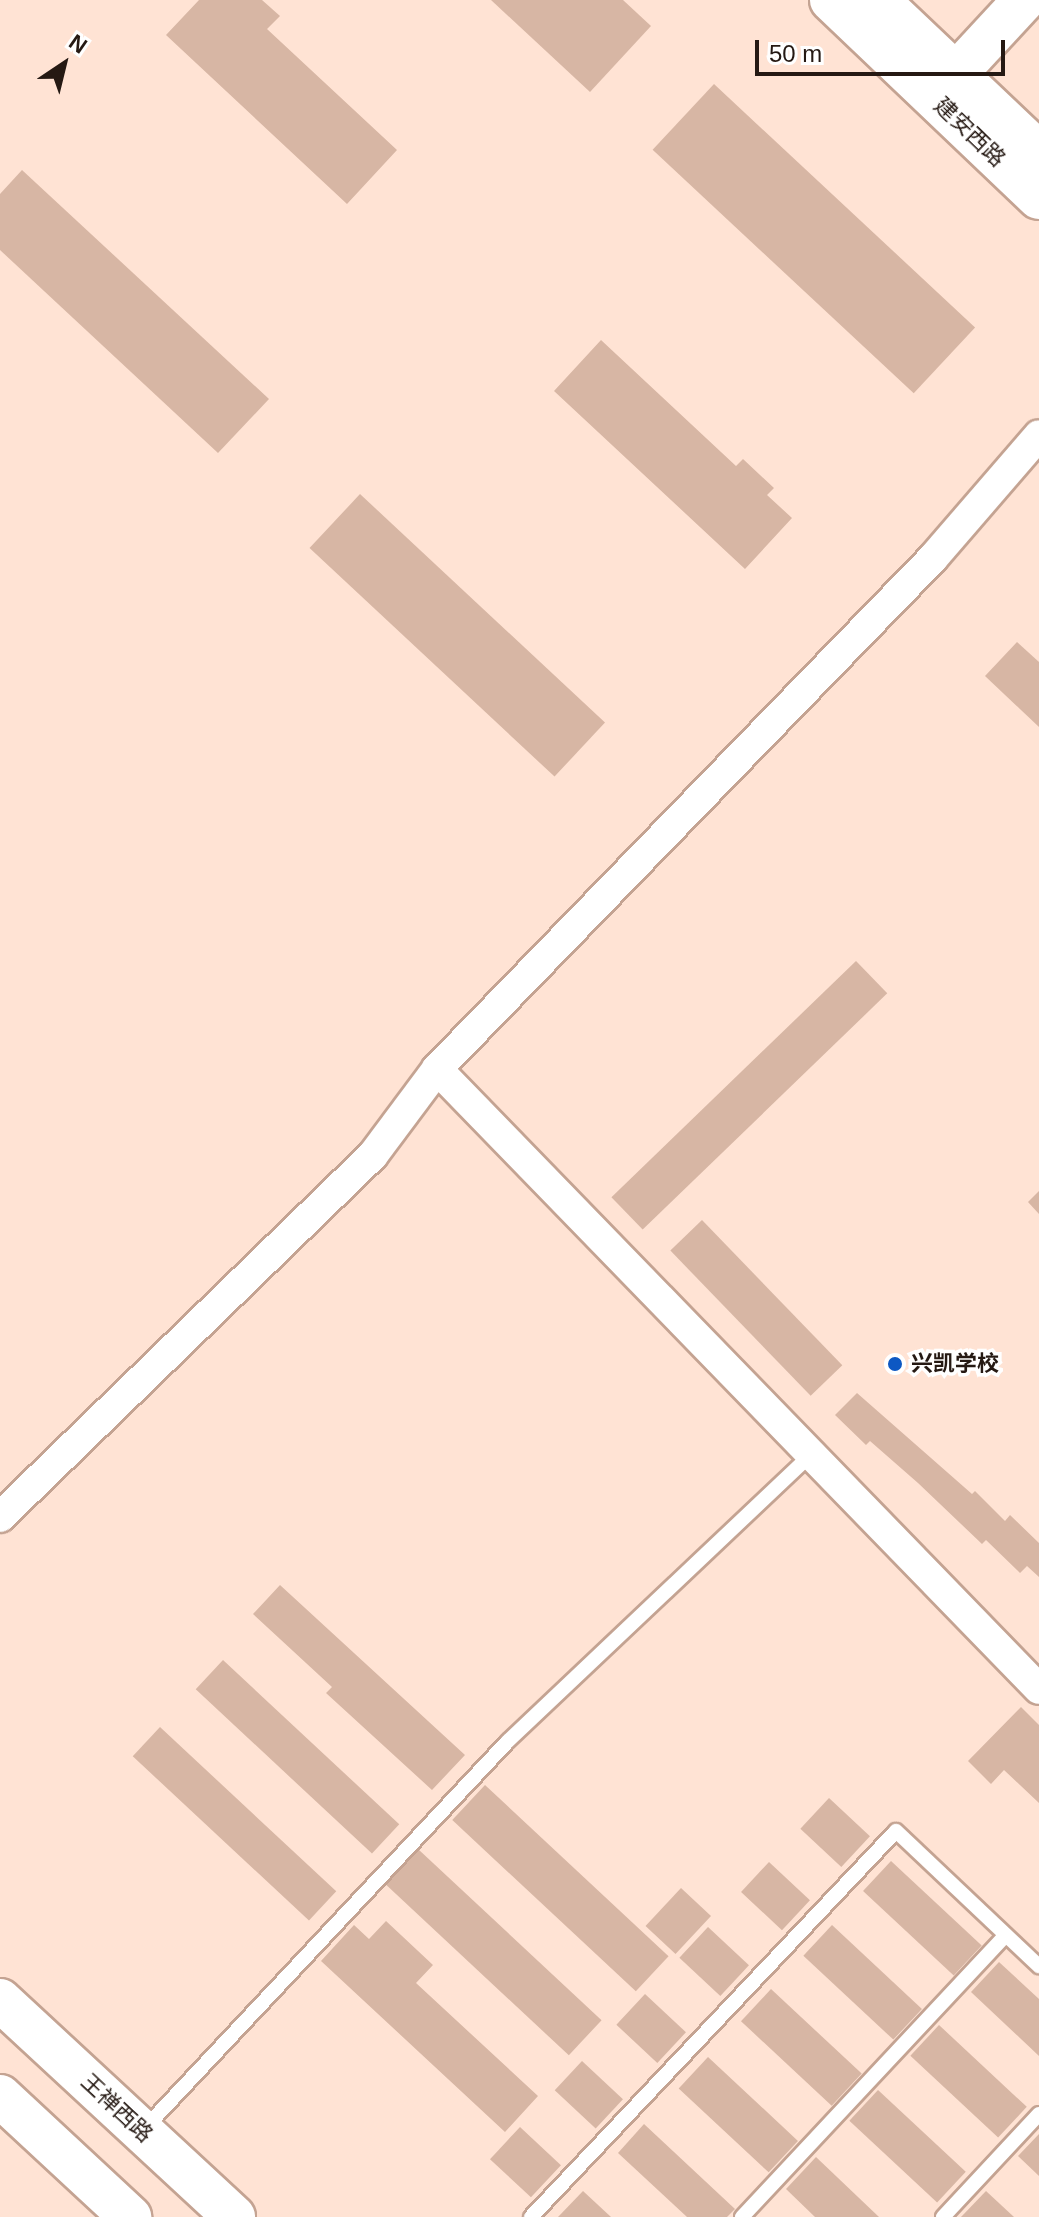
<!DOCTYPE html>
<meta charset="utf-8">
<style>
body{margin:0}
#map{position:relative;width:1039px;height:2217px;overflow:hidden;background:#ffe3d4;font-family:Helvetica,"Noto Sans SC",sans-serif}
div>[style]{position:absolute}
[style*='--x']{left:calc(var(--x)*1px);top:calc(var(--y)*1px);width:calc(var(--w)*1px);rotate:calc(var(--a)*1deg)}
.building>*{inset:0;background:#d7b6a4;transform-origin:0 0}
.roads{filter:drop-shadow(2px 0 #c4a392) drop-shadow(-2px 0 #c4a392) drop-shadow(0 2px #c4a392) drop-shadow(0 -2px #c4a392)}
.lane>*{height:14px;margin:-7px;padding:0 7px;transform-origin:7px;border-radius:7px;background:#fff}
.street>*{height:30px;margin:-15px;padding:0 15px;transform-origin:15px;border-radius:15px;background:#fff}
.secondary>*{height:42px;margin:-21px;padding:0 21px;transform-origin:21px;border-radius:21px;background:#fff}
.dots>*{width:22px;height:22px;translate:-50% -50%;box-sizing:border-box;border:4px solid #fff;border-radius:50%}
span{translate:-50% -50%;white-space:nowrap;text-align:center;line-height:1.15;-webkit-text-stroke:7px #fff;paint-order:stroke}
.street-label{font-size:22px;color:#251913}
.poi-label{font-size:22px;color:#251913;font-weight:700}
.left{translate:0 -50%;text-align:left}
.north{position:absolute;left:24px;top:24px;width:80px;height:80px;-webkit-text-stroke:6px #fff;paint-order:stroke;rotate:35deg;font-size:22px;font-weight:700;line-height:32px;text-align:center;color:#251913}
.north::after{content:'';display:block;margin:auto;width:28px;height:36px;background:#251913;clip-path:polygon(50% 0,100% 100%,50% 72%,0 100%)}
.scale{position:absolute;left:755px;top:40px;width:250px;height:36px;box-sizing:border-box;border:4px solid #251913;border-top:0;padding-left:10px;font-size:24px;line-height:28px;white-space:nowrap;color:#251913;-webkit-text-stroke:6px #fff;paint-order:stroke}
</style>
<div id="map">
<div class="building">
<div style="clip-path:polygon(199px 0,262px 0,280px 16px,267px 29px,397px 150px,347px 204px,166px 35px)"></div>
<div style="clip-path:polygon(491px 0,623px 0,651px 26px,590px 92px)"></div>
<div style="left:714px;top:84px;width:357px;height:90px;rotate:43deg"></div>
<div style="clip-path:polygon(22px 170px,269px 399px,218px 453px,0 250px,0 194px)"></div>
<div style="clip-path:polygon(601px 340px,736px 466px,743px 459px,774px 488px,767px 495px,792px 518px,745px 569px,554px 391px)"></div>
<div style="left:360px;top:494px;width:335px;height:74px;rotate:43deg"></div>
<div style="clip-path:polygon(1017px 642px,1039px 662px,1039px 727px,985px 676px)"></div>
<div style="left:856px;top:961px;width:45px;height:340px;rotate:46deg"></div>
<div style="clip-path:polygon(1039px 1191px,1039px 1214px,1028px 1202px)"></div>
<div style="left:702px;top:1220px;width:202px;height:44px;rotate:46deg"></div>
<div style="clip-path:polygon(857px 1393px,972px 1494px,975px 1491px,1005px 1521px,1010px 1515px,1039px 1543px,1039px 1577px,1027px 1566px,1020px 1573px,986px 1540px,982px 1544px,918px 1483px,870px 1441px,866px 1445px,835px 1415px)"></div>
<div style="clip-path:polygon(280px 1585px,465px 1755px,432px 1790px,326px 1693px,332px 1687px,253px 1614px)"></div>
<div style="left:223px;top:1660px;width:241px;height:40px;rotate:43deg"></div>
<div style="clip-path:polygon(1021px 1707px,1039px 1725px,1039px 1803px,1004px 1770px,991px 1784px,968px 1761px)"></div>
<div style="left:160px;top:1727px;width:241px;height:40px;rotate:43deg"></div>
<div style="left:485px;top:1785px;width:251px;height:48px;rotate:43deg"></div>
<div style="left:829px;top:1798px;width:56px;height:42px;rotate:43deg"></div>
<div style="left:418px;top:1849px;width:251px;height:48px;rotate:43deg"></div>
<div style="left:891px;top:1861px;width:124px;height:41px;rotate:43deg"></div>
<div style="left:769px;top:1862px;width:56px;height:41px;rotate:43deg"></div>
<div style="left:681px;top:1888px;width:41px;height:52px;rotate:43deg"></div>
<div style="clip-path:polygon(386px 1921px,433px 1965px,416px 1983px,538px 2096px,505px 2132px,321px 1961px,354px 1925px,369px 1939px)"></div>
<div style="left:832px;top:1925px;width:123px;height:42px;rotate:43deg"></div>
<div style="left:708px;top:1927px;width:56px;height:42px;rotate:43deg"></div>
<div style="clip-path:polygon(999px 1962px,1039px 1999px,1039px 2056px,971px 1992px)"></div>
<div style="left:771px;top:1989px;width:124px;height:44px;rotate:43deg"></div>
<div style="left:645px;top:1994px;width:56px;height:42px;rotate:43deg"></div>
<div style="left:939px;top:2025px;width:120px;height:42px;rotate:43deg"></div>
<div style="left:708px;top:2057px;width:123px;height:43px;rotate:43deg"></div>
<div style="left:582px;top:2061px;width:56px;height:40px;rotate:43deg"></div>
<div style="left:878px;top:2090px;width:120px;height:42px;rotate:43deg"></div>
<div style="clip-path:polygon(644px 2124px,735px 2209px,727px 2217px,687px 2217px,618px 2153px)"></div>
<div style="left:520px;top:2127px;width:56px;height:44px;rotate:43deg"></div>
<div style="clip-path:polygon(1039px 2134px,1039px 2176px,1018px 2156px)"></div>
<div style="clip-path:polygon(816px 2157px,879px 2217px,815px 2217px,786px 2189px)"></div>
<div style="clip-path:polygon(583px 2191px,611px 2217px,558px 2217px)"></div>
<div style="clip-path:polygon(986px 2191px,1014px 2217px,961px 2217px)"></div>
</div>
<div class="roads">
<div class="lane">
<div style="--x:144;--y:2129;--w:531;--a:-46.83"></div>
<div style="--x:507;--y:1742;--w:417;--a:-43.4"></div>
<div style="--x:531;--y:2217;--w:531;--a:-46.6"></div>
<div style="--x:896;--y:1831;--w:197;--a:43.4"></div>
<div style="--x:742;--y:2217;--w:386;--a:-46.9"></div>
<div style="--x:943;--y:2217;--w:141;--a:-47"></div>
</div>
<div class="street">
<div style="--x:437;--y:1069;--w:864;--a:45.84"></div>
<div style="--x:0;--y:1517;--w:520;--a:-44.14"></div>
<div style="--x:373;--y:1155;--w:107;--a:-53.3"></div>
<div style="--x:437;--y:1069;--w:712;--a:-45.85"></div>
<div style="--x:933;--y:558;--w:162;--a:-49.2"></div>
</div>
<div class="secondary">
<div style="--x:831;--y:0;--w:287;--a:43.6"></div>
<div style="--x:878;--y:0;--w:222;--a:43.5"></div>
<div style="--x:938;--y:93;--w:127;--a:-47.2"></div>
<div style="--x:0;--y:2000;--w:319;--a:42.8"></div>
<div style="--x:0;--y:2096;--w:178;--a:42.9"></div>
</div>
</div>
<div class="dots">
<div style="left:895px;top:1364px;background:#0d58c3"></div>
</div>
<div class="street-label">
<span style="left:970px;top:132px;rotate:44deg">建安西路</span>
<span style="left:117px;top:2108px;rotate:43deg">王禅西路</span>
</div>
<div class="poi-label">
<span class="left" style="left:911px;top:1364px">兴凯学校</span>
</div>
<div class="north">N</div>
<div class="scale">50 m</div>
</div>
